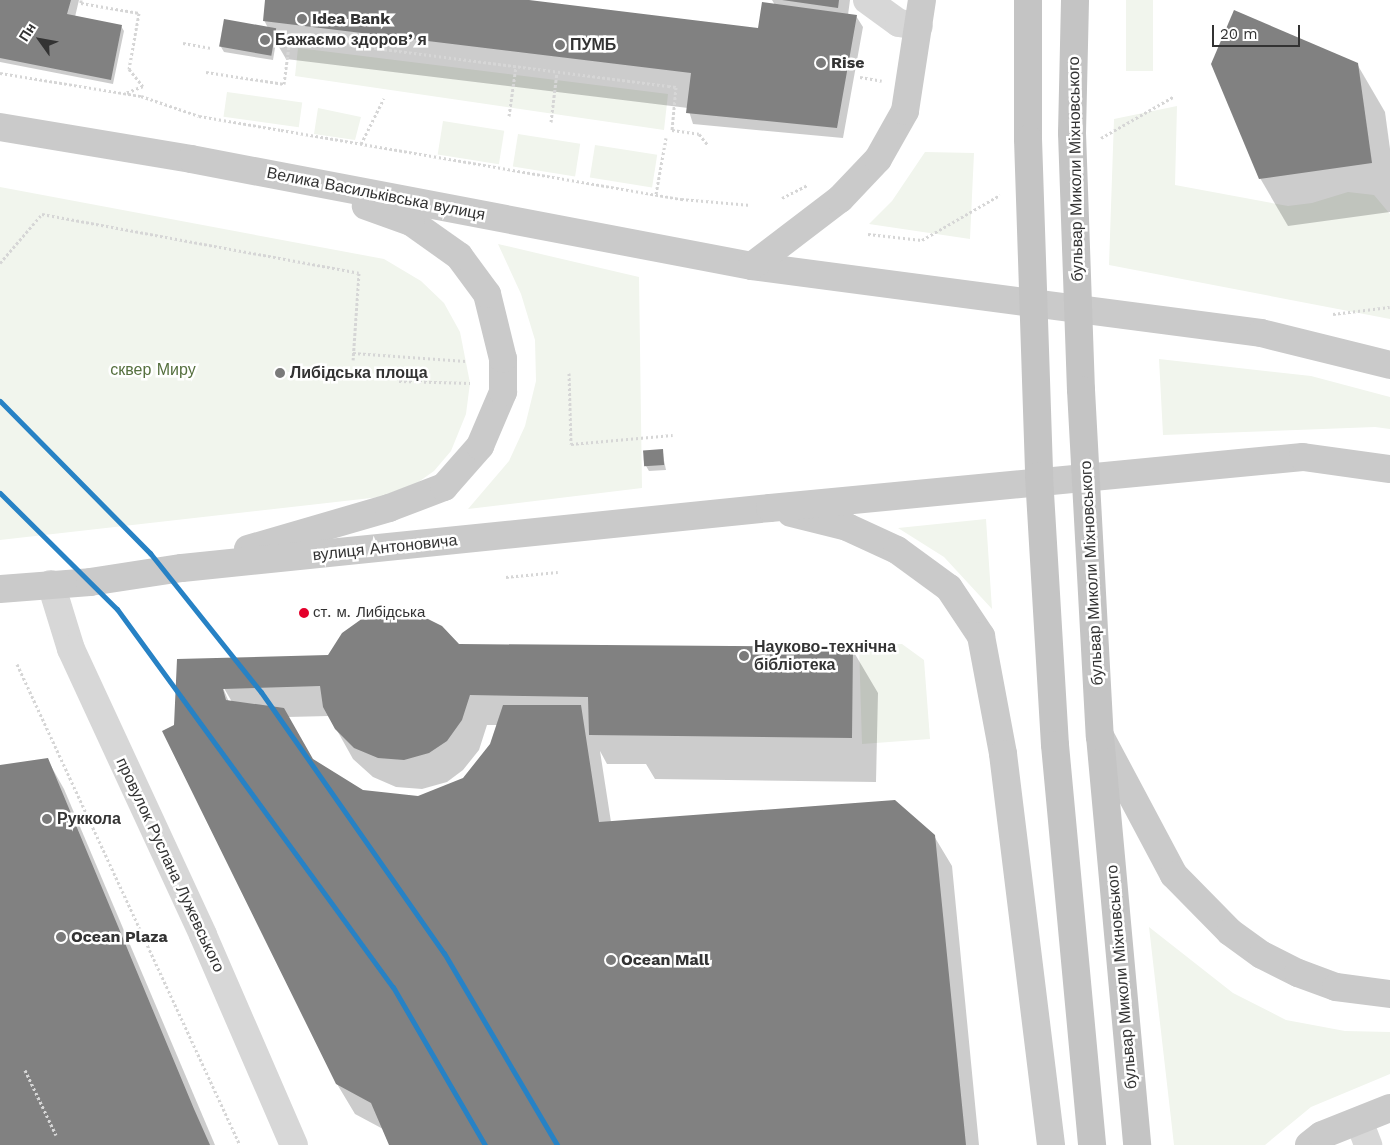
<!DOCTYPE html>
<meta charset="utf-8">
<style>
body{margin:0}
#map{position:relative;width:1390px;height:1145px;overflow:hidden;background:#fff;font-family:"Work Sans",sans-serif}
div>[style]{position:absolute}
[style*='--x']{left:calc(var(--x)*1px);top:calc(var(--y)*1px);width:calc(var(--w)*1px);rotate:calc(var(--a)*1deg)}
.green>*{inset:0;background:#f1f5ed;transform-origin:0 0}
.shadow>*{inset:0;background:#0003}
.building>*{inset:0;background:#818181;transform-origin:0 0}
.path>*{height:3px;margin-top:-1.5px;transform-origin:0;background:repeating-linear-gradient(90deg,#d6d6d6 0 2.5px,transparent 0 5px)}
.minor>*{height:28px;margin:-14px;padding:0 14px;transform-origin:14px;border-radius:14px;background:#d7d7d7}
.major>*{height:28px;margin:-14px;padding:0 14px;transform-origin:14px;border-radius:14px;background:#cacaca}
.highway>*{height:28px;margin:-14px;padding:0 14px;transform-origin:14px;border-radius:14px;background:#c4c4c4}
.highway-bridge>*{height:28px;margin:-14px;padding:0 14px;transform-origin:14px;border-radius:14px;background:#c4c4c4}
.metro-1>*{height:5px;margin:-2.5px;padding:0 2.5px;transform-origin:2.5px;border-radius:2.5px;background:#2782c5}
.dots>*{width:14px;height:14px;translate:-50% -50%;box-sizing:border-box;border:2px solid #fff;border-radius:50%}
span{translate:-50% -50%;white-space:nowrap;text-align:center;line-height:1.15;-webkit-text-stroke:5px #fff;paint-order:stroke}
.bus-label{font-size:15px;color:#333}
.left{translate:0 -50%;text-align:left}
.poi-label{font-size:16px;color:#333;font-weight:700}
.street-label{font-size:16px;color:#333}
.park-label{font-size:16px;color:#56703f}
.north{position:absolute;left:15px;top:15px;width:50px;height:50px;-webkit-text-stroke:4px #fff;paint-order:stroke;rotate:302deg;font-size:14px;font-weight:700;line-height:20px;text-align:center;color:#333}
.north::after{content:'';display:block;margin:auto;width:18px;height:22px;background:#333;clip-path:polygon(50% 0,100% 100%,50% 72%,0 100%)}
.scale{position:absolute;left:1212px;top:25px;width:88px;height:22px;box-sizing:border-box;border:2px solid #333;border-top:0;padding-left:6px;font-size:15px;line-height:18px;white-space:nowrap;color:#333;-webkit-text-stroke:4px #fff;paint-order:stroke}
</style>
<div id="map">
<div class="green">
<div style="left:1126px;top:0;width:27px;height:71px"></div>
<div style="clip-path:polygon(298px 48px,668px 94px,664px 130px,295px 76px)"></div>
<div style="left:227px;top:92px;width:76px;height:25px;rotate:8deg"></div>
<div style="clip-path:polygon(1177px 106px,1175px 185px,1288px 206px,1312px 203px,1348px 192px,1374px 195px,1390px 214px,1390px 319px,1109px 265px,1114px 119px)"></div>
<div style="clip-path:polygon(318px 108px,361px 117px,355px 140px,314px 134px)"></div>
<div style="left:443px;top:121px;width:62px;height:34px;rotate:9deg"></div>
<div style="left:518px;top:134px;width:63px;height:33px;rotate:9deg"></div>
<div style="left:595px;top:145px;width:63px;height:33px;rotate:9deg"></div>
<div style="clip-path:polygon(925px 152px,974px 153px,970px 239px,869px 224px,892px 201px)"></div>
<div style="clip-path:polygon(0 187px,384px 259px,421px 281px,444px 303px,460px 332px,470px 383px,466px 414px,451px 451px,434px 471px,417px 483px,380px 497px,0 540px)"></div>
<div style="clip-path:polygon(498px 244px,639px 277px,642px 488px,468px 509px,509px 461px,525px 426px,536px 381px,535px 340px,521px 294px)"></div>
<div style="clip-path:polygon(1159px 359px,1311px 376px,1390px 397px,1390px 429px,1375px 427px,1163px 435px)"></div>
<div style="clip-path:polygon(986px 519px,992px 609px,944px 557px,898px 528px)"></div>
<div style="clip-path:polygon(859px 644px,902px 644px,924px 660px,930px 739px,862px 744px)"></div>
<div style="clip-path:polygon(1149px 927px,1233px 993px,1286px 1020px,1345px 1031px,1390px 1032px,1390px 1074px,1311px 1107px,1265px 1145px,1174px 1145px)"></div>
</div>
<div class="shadow">
<div style="clip-path:polygon(0 0,79px 0,75px 17px,121px 26px,124px 31px,113px 84px,0 62px)"></div>
<div style="clip-path:polygon(267px 0,516px 0,761px 30px,775px 5px,772px 0,850px 0,848px 15px,856px 16px,863px 27px,843px 138px,693px 124px,688px 108px,286px 59px,276px 42px,273px 60px,224px 52px,221px 47px,268px 28px,264px 20px)"></div>
<div style="clip-path:polygon(1357px 64px,1385px 112px,1390px 149px,1390px 212px,1288px 226px,1260px 178px)"></div>
<div style="clip-path:polygon(662px 451px,666px 470px,649px 471px,646px 466px)"></div>
<div style="clip-path:polygon(evenodd,458px 646px,852px 649px,878px 693px,876px 782px,655px 779px,646px 764px,607px 764px,600px 751px,611px 822px,934px 836px,952px 866px,979px 1145px,390px 1145px,383px 1129px,355px 1114px,337px 1084px,176px 726px,178px 660px,328px 656px,458px 646px,221px 683px,232px 702px,229px 702px,221px 683px,458px 646px,329px 716px,353px 759px,373px 777px,396px 787px,422px 789px,447px 782px,463px 770px,479px 750px,487px 725px,498px 725px,491px 745px,464px 779px,418px 797px,362px 791px,313px 761px,288px 717px,329px 716px)"></div>
<div style="clip-path:polygon(47px 759px,64px 789px,215px 1145px,0 1145px,0 766px)"></div>
</div>
<div class="building">
<div style="clip-path:polygon(0 0,71px 0,67px 14px,122px 25px,111px 80px,0 58px)"></div>
<div style="clip-path:polygon(265px 0,529px 0,758px 28px,762px 2px,857px 15px,837px 128px,686px 113px,691px 73px,263px 21px)"></div>
<div style="clip-path:polygon(782px 0,839px 0,838px 8px)"></div>
<div style="clip-path:polygon(1234px 10px,1358px 63px,1372px 163px,1259px 179px,1211px 64px)"></div>
<div style="left:224px;top:19px;width:53px;height:28px;rotate:10deg"></div>
<div style="left:663px;top:449px;width:16px;height:20px;rotate:86deg"></div>
<div style="clip-path:polygon(388px 610px,414px 612px,442px 626px,459px 644px,853px 647px,852px 738px,589px 735px,588px 697px,470px 695px,462px 720px,447px 741px,429px 753px,404px 760px,378px 758px,354px 748px,335px 729px,323px 707px,320px 686px,223px 689px,226px 700px,284px 708px,313px 759px,363px 790px,418px 796px,463px 778px,490px 744px,503px 705px,581px 705px,599px 822px,895px 800px,935px 835px,966px 1145px,389px 1145px,371px 1103px,336px 1084px,162px 731px,174px 725px,177px 659px,328px 655px,342px 633px,363px 618px)"></div>
<div style="clip-path:polygon(48px 758px,194px 1109px,210px 1145px,0 1145px,0 765px)"></div>
</div>
<div class="path">
<div style="--x:81;--y:0;--w:3;--a:90"></div>
<div style="--x:81;--y:3;--w:59;--a:9.8"></div>
<div style="--x:139;--y:13;--w:57;--a:100.1"></div>
<div style="--x:129;--y:69;--w:22;--a:51"></div>
<div style="--x:143;--y:86;--w:18;--a:158"></div>
<div style="--x:183;--y:43;--w:28;--a:10"></div>
<div style="--x:206;--y:72;--w:79;--a:8.7"></div>
<div style="--x:284;--y:84;--w:47;--a:-82.7"></div>
<div style="--x:290;--y:37;--w:381;--a:7.4"></div>
<div style="--x:668;--y:86;--w:8;--a:7"></div>
<div style="--x:676;--y:87;--w:43;--a:95.3"></div>
<div style="--x:672;--y:130;--w:27;--a:8"></div>
<div style="--x:699;--y:134;--w:14;--a:51"></div>
<div style="--x:0;--y:73;--w:143;--a:9.3"></div>
<div style="--x:141;--y:96;--w:61;--a:19"></div>
<div style="--x:199;--y:116;--w:83;--a:9.7"></div>
<div style="--x:281;--y:130;--w:406;--a:9.8"></div>
<div style="--x:681;--y:199;--w:70;--a:4.9"></div>
<div style="--x:860;--y:77;--w:22;--a:10"></div>
<div style="--x:509;--y:116;--w:50;--a:-82"></div>
<div style="--x:551;--y:122;--w:50;--a:-83.2"></div>
<div style="--x:1101;--y:138;--w:83;--a:-29.7"></div>
<div style="--x:361;--y:144;--w:51;--a:-63.4"></div>
<div style="--x:656;--y:194;--w:57;--a:-79.9"></div>
<div style="--x:782;--y:198;--w:29;--a:-27"></div>
<div style="--x:868;--y:234;--w:54;--a:6.3"></div>
<div style="--x:922;--y:240;--w:90;--a:-30"></div>
<div style="--x:0;--y:263;--w:65;--a:-49.4"></div>
<div style="--x:42;--y:214;--w:322;--a:10.5"></div>
<div style="--x:359;--y:273;--w:87;--a:93.9"></div>
<div style="--x:1333;--y:314;--w:57;--a:-7"></div>
<div style="--x:353;--y:353;--w:113;--a:4"></div>
<div style="--x:569;--y:373;--w:71;--a:88.4"></div>
<div style="--x:571;--y:444;--w:102;--a:-5"></div>
<div style="--x:399;--y:381;--w:71;--a:1.6"></div>
<div style="--x:506;--y:577;--w:52;--a:-5.5"></div>
<div style="--x:17;--y:664;--w:530;--a:65.13"></div>
<div style="--x:25;--y:1070;--w:72;--a:64.5"></div>
</div>
<div class="minor">
<div style="--x:867;--y:0;--w:39;--a:36"></div>
<div style="--x:899;--y:23;--w:20;--a:9"></div>
<div style="--x:51;--y:584;--w:68;--a:72.9"></div>
<div style="--x:71;--y:649;--w:315;--a:65.2"></div>
<div style="--x:203;--y:935;--w:229;--a:66.6"></div>
<div style="--x:1359;--y:1121;--w:26;--a:69"></div>
</div>
<div class="major">
<div style="--x:0;--y:127;--w:194;--a:9.5"></div>
<div style="--x:191;--y:159;--w:571;--a:10.8"></div>
<div style="--x:752;--y:266;--w:513;--a:7.5"></div>
<div style="--x:1261;--y:333;--w:133;--a:13.9"></div>
<div style="--x:752;--y:266;--w:111;--a:-37.3"></div>
<div style="--x:840;--y:199;--w:55;--a:-46.5"></div>
<div style="--x:878;--y:159;--w:55;--a:-60.6"></div>
<div style="--x:905;--y:111;--w:112;--a:-81.3"></div>
<div style="--x:791;--y:513;--w:58;--a:14"></div>
<div style="--x:847;--y:527;--w:55;--a:24.7"></div>
<div style="--x:897;--y:550;--w:64;--a:36.2"></div>
<div style="--x:949;--y:588;--w:58;--a:56.3"></div>
<div style="--x:981;--y:636;--w:120;--a:79.4"></div>
<div style="--x:1003;--y:754;--w:394;--a:83"></div>
<div style="--x:248;--y:549;--w:147;--a:-16.2"></div>
<div style="--x:389;--y:508;--w:59;--a:-20.9"></div>
<div style="--x:444;--y:487;--w:55;--a:-48.7"></div>
<div style="--x:480;--y:446;--w:59;--a:-66.9"></div>
<div style="--x:503;--y:392;--w:33;--a:-90"></div>
<div style="--x:503;--y:359;--w:67;--a:-103.8"></div>
<div style="--x:487;--y:294;--w:47;--a:-126.4"></div>
<div style="--x:459;--y:256;--w:59;--a:-144.7"></div>
<div style="--x:411;--y:222;--w:48;--a:-160.4"></div>
<div style="--x:0;--y:589;--w:90;--a:-4.4"></div>
<div style="--x:90;--y:582;--w:93;--a:-8.7"></div>
<div style="--x:182;--y:568;--w:591;--a:-5.83"></div>
<div style="--x:770;--y:508;--w:535;--a:-5.47"></div>
<div style="--x:1303;--y:457;--w:88;--a:7.9"></div>
<div style="--x:1100;--y:736;--w:157;--a:62"></div>
<div style="--x:1174;--y:875;--w:80;--a:45.5"></div>
<div style="--x:1230;--y:932;--w:39;--a:36"></div>
<div style="--x:1262;--y:955;--w:40;--a:26.6"></div>
<div style="--x:1298;--y:973;--w:40;--a:20.2"></div>
<div style="--x:1336;--y:987;--w:54;--a:7.4"></div>
<div style="--x:1309;--y:1145;--w:16;--a:-38"></div>
<div style="--x:1322;--y:1135;--w:73;--a:-21.7"></div>
</div>
<div class="highway">
<div style="--x:1028;--y:0;--w:139;--a:90"></div>
<div style="--x:1072;--y:133;--w:133;--a:-88.7"></div>
<div style="--x:1100;--y:736;--w:411;--a:84.8"></div>
</div>
<div class="highway-bridge">
<div style="--x:1072;--y:133;--w:257;--a:88"></div>
<div style="--x:1081;--y:390;--w:347;--a:86.9"></div>
<div style="--x:1028;--y:139;--w:337;--a:88.1"></div>
<div style="--x:1039;--y:476;--w:269;--a:86.6"></div>
<div style="--x:1055;--y:745;--w:402;--a:84.7"></div>
</div>
<div class="metro-1">
<div style="--x:0;--y:401;--w:214;--a:45.4"></div>
<div style="--x:150;--y:553;--w:178;--a:51.4"></div>
<div style="--x:261;--y:692;--w:319;--a:55"></div>
<div style="--x:444;--y:953;--w:223;--a:59.5"></div>
<div style="--x:0;--y:493;--w:165;--a:44.8"></div>
<div style="--x:117;--y:609;--w:468;--a:53.9"></div>
<div style="--x:393;--y:987;--w:183;--a:59.8"></div>
</div>
<div class="dots">
<div style="left:302px;top:19px;background:#7a7a7a"></div>
<div style="left:265px;top:40px;background:#7a7a7a"></div>
<div style="left:560px;top:45px;background:#7a7a7a"></div>
<div style="left:821px;top:63px;background:#7a7a7a"></div>
<div style="left:280px;top:373px;background:#7a7a7a"></div>
<div style="left:304px;top:613px;background:#e4002b"></div>
<div style="left:744px;top:656px;background:#7a7a7a"></div>
<div style="left:47px;top:819px;background:#7a7a7a"></div>
<div style="left:61px;top:937px;background:#7a7a7a"></div>
<div style="left:611px;top:960px;background:#7a7a7a"></div>
</div>
<div class="bus-label">
<span class="left" style="left:313px;top:613px">ст. м. Либідська</span>
</div>
<div class="poi-label">
<span class="left" style="left:312px;top:19px">Idea Bank</span>
<span class="left" style="left:275px;top:40px">Бажаємо здоровʼя</span>
<span class="left" style="left:570px;top:45px">ПУМБ</span>
<span class="left" style="left:831px;top:63px">Rise</span>
<span class="left" style="left:290px;top:373px">Либідська площа</span>
<span class="left" style="left:754px;top:656px">Науково-технічна<br>бібліотека</span>
<span class="left" style="left:57px;top:819px">Руккола</span>
<span class="left" style="left:71px;top:937px">Ocean Plaza</span>
<span class="left" style="left:621px;top:960px">Ocean Mall</span>
</div>
<div class="street-label">
<span style="left:1076px;top:169px;rotate:-91deg">бульвар Миколи Міхновського</span>
<span style="left:376px;top:194px;rotate:11deg">Велика Васильківська вулиця</span>
<span style="left:385px;top:548px;rotate:-6deg">вулиця Антоновича</span>
<span style="left:1092px;top:573px;rotate:-93deg">бульвар Миколи Міхновського</span>
<span style="left:170px;top:865px;rotate:65deg">провулок Руслана Лужевського</span>
<span style="left:1122px;top:977px;rotate:-95deg">бульвар Миколи Міхновського</span>
</div>
<div class="park-label">
<span style="left:153px;top:370px">сквер Миру</span>
</div>
<div class="north">Пн</div>
<div class="scale">20 m</div>
</div>
